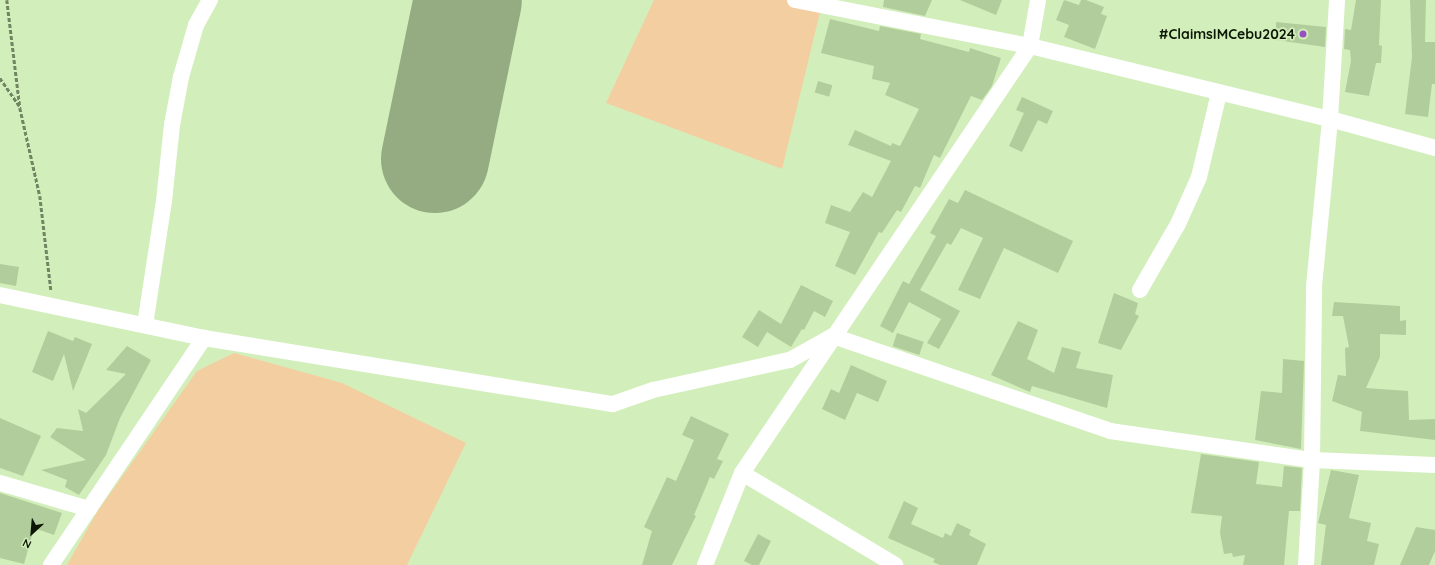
<!DOCTYPE html>
<style>
body{margin:0}
#map{position:relative;width:1435px;height:565px;overflow:hidden;background:#d2efbb;font-family:Quicksand,sans-serif}
div>[style]{position:absolute}
[style*='--x']{left:calc(var(--x)*1px);top:calc(var(--y)*1px);width:calc(var(--w)*1px);rotate:calc(var(--a)*1deg)}
.green>*{inset:0;background:#f3cea1}
.runway>*{height:108px;margin:-54px;padding:0 54px;transform-origin:54px;border-radius:54px;background:#95ac83}
.building>*{inset:0;background:#b1cd9b;transform-origin:0 0}
.path>*{height:2.5px;margin-top:-1.25px;transform-origin:0;background:repeating-linear-gradient(90deg,#718562 0 4px,transparent 0 6px)}
.minor>*{height:16px;margin:-8px;padding:0 8px;transform-origin:8px;border-radius:8px;background:#fff}
.dots>*{width:11px;height:11px;translate:-50% -50%;box-sizing:border-box;border:2px solid #d2efbb;border-radius:50%}
span{translate:-50% -50%;white-space:nowrap;text-align:center;line-height:1.15;-webkit-text-stroke:3.5px #d2efbb;paint-order:stroke}
.poi-label{font-size:14px;color:#0d1705;font-weight:700}
.right{translate:-100% -50%;text-align:right}
.north{position:absolute;left:12px;top:513px;width:40px;height:40px;-webkit-text-stroke:3px #d2efbb;paint-order:stroke;rotate:206deg;font-size:11px;font-weight:700;line-height:16px;text-align:center;color:#0d1705}
.north::after{content:'';display:block;margin:auto;width:14px;height:18px;background:#0d1705;clip-path:polygon(50% 0,100% 100%,50% 72%,0 100%)}
</style>
<div id="map">
<div class="green">
<div style="clip-path:polygon(654px 0,823px 0,782px 169px,606px 103px)"></div>
<div style="clip-path:polygon(234px 353px,342px 383px,466px 443px,407px 565px,67px 565px,97px 512px,197px 371px)"></div>
</div>
<div class="runway">
<div style="--x:435;--y:159;--w:162;--a:-78.3"></div>
</div>
<div class="building">
<div style="clip-path:polygon(884px 0,932px 0,925px 16px,883px 7px)"></div>
<div style="clip-path:polygon(960px 0,1002px 0,996px 15px)"></div>
<div style="clip-path:polygon(1064px 0,1079px 5px,1081px 0,1086px 0,1104px 7px,1101px 14px,1107px 16px,1095px 49px,1064px 37px,1069px 25px,1056px 20px)"></div>
<div style="clip-path:polygon(1356px 0,1381px 0,1379px 45px,1382px 46px,1381px 63px,1376px 63px,1369px 96px,1345px 92px,1351px 61px,1350px 50px,1344px 49px,1345px 29px,1351px 30px)"></div>
<div style="clip-path:polygon(1410px 0,1426px 0,1425px 42px,1435px 42px,1435px 84px,1432px 84px,1428px 117px,1405px 114px,1412px 57px)"></div>
<div style="clip-path:polygon(830px 19px,879px 31px,880px 26px,921px 34px,920px 39px,969px 52px,970px 48px,1001px 58px,992px 86px,982px 100px,971px 96px,940px 158px,934px 155px,920px 188px,915px 186px,901px 212px,897px 210px,882px 233px,879px 232px,855px 275px,835px 266px,850px 232px,825px 223px,831px 205px,850px 212px,863px 192px,872px 197px,891px 161px,848px 145px,855px 130px,891px 146px,892px 143px,900px 146px,919px 109px,885px 95px,890px 83px,872px 79px,874px 66px,821px 53px)"></div>
<div style="clip-path:polygon(1276px 22px,1326px 27px,1325px 47px,1276px 40px)"></div>
<div style="left:818px;top:81px;width:15px;height:12px;rotate:16deg"></div>
<div style="clip-path:polygon(1022px 97px,1053px 111px,1047px 124px,1038px 120px,1022px 152px,1009px 146px,1024px 113px,1016px 110px)"></div>
<div style="clip-path:polygon(965px 190px,1073px 241px,1058px 273px,1004px 248px,980px 299px,958px 290px,983px 238px,961px 228px,951px 245px,947px 243px,920px 290px,960px 311px,939px 349px,927px 343px,941px 319px,909px 302px,893px 333px,880px 326px,903px 281px,909px 284px,936px 236px,930px 233px,949px 199px,958px 203px)"></div>
<div style="clip-path:polygon(0 264px,19px 267px,16px 286px,0 283px)"></div>
<div style="clip-path:polygon(801px 285px,833px 301px,825px 317px,814px 311px,804px 330px,802px 329px,791px 347px,767px 332px,758px 347px,742px 337px,759px 310px,781px 324px)"></div>
<div style="clip-path:polygon(1114px 293px,1138px 303px,1135px 314px,1139px 316px,1121px 350px,1098px 343px)"></div>
<div style="clip-path:polygon(1334px 302px,1400px 306px,1400px 321px,1406px 320px,1406px 335px,1380px 334px,1380px 357px,1366px 388px,1408px 391px,1409px 420px,1435px 419px,1435px 440px,1360px 431px,1362px 412px,1332px 401px,1338px 375px,1346px 376px,1345px 348px,1349px 347px,1343px 316px,1332px 316px)"></div>
<div style="clip-path:polygon(1018px 321px,1038px 330px,1027px 359px,1054px 373px,1062px 347px,1081px 352px,1076px 368px,1113px 375px,1107px 408px,1032px 386px,1030px 392px,991px 375px)"></div>
<div style="clip-path:polygon(48px 331px,73px 341px,75px 337px,92px 344px,73px 391px,64px 354px,53px 381px,32px 372px)"></div>
<div style="left:897px;top:333px;width:28px;height:14px;rotate:18deg"></div>
<div style="clip-path:polygon(127px 346px,151px 360px,120px 418px,106px 455px,79px 495px,65px 487px,67px 480px,41px 470px,86px 460px,50px 437px,57px 428px,83px 431px,78px 409px,86px 413px,126px 374px,106px 370px)"></div>
<div style="clip-path:polygon(1283px 359px,1304px 361px,1301px 449px,1255px 440px,1261px 391px,1282px 393px)"></div>
<div style="clip-path:polygon(851px 365px,887px 381px,878px 402px,857px 393px,845px 420px,822px 409px,831px 389px,839px 393px)"></div>
<div style="clip-path:polygon(691px 416px,729px 434px,717px 459px,723px 461px,714px 479px,710px 477px,694px 515px,696px 516px,672px 565px,642px 565px,652px 531px,644px 527px,667px 477px,676px 481px,694px 440px,682px 435px)"></div>
<div style="clip-path:polygon(0 418px,41px 436px,23px 476px,0 468px)"></div>
<div style="clip-path:polygon(1201px 454px,1259px 462px,1256px 484px,1282px 487px,1284px 466px,1302px 468px,1300px 511px,1289px 511px,1284px 565px,1243px 565px,1245px 555px,1233px 557px,1232px 553px,1224px 554px,1220px 533px,1222px 516px,1191px 513px)"></div>
<div style="clip-path:polygon(1331px 470px,1359px 475px,1349px 518px,1371px 523px,1367px 541px,1379px 544px,1374px 565px,1321px 565px,1326px 525px,1318px 523px)"></div>
<div style="clip-path:polygon(0 493px,62px 513px,54px 535px,34px 528px,24px 564px,0 558px)"></div>
<div style="clip-path:polygon(904px 501px,918px 508px,911px 524px,943px 538px,945px 533px,951px 536px,957px 523px,971px 530px,969px 535px,986px 544px,977px 565px,940px 565px,933px 562px,935px 559px,888px 538px)"></div>
<div style="clip-path:polygon(1416px 527px,1435px 530px,1435px 551px,1429px 565px,1400px 565px)"></div>
<div style="clip-path:polygon(758px 534px,771px 541px,759px 565px,752px 565px,744px 561px)"></div>
</div>
<div class="path">
<div style="--x:7;--y:0;--w:109;--a:83.1"></div>
<div style="--x:20;--y:108;--w:90;--a:77.2"></div>
<div style="--x:40;--y:196;--w:95;--a:83.3"></div>
<div style="--x:0;--y:78;--w:35;--a:55"></div>
</div>
<div class="minor">
<div style="--x:795;--y:0;--w:239;--a:11.1"></div>
<div style="--x:1030;--y:46;--w:309;--a:13.7"></div>
<div style="--x:1330;--y:119;--w:109;--a:15.4"></div>
<div style="--x:1140;--y:290;--w:76;--a:-60.1"></div>
<div style="--x:1178;--y:224;--w:51;--a:-65.9"></div>
<div style="--x:1199;--y:177;--w:86;--a:-76.6"></div>
<div style="--x:0;--y:295;--w:208;--a:11.9"></div>
<div style="--x:204;--y:338;--w:414;--a:9.2"></div>
<div style="--x:613;--y:404;--w:42;--a:-19.3"></div>
<div style="--x:653;--y:390;--w:140;--a:-12.4"></div>
<div style="--x:790;--y:360;--w:49;--a:-29.2"></div>
<div style="--x:833;--y:336;--w:293;--a:18.9"></div>
<div style="--x:1110;--y:431;--w:204;--a:8.2"></div>
<div style="--x:1312;--y:460;--w:123;--a:2.3"></div>
<div style="--x:145;--y:325;--w:125;--a:-81.3"></div>
<div style="--x:164;--y:201;--w:76;--a:-84"></div>
<div style="--x:172;--y:125;--w:49;--a:-79.4"></div>
<div style="--x:181;--y:77;--w:54;--a:-73.9"></div>
<div style="--x:196;--y:25;--w:29;--a:-61"></div>
<div style="--x:742;--y:473;--w:179;--a:31"></div>
<div style="--x:0;--y:483;--w:93;--a:16.3"></div>
<div style="--x:51;--y:565;--w:274;--a:-56"></div>
<div style="--x:705;--y:565;--w:99;--a:-68.1"></div>
<div style="--x:742;--y:473;--w:515;--a:-56"></div>
<div style="--x:1030;--y:46;--w:47;--a:-80.1"></div>
<div style="--x:1306;--y:565;--w:105;--a:-86.7"></div>
<div style="--x:1312;--y:460;--w:174;--a:-89.3"></div>
<div style="--x:1314;--y:286;--w:168;--a:-84.5"></div>
<div style="--x:1330;--y:119;--w:119;--a:-86.6"></div>
</div>
<div class="dots">
<div style="left:1303px;top:34px;background:#984fc2"></div>
</div>
<div class="poi-label">
<span class="right" style="left:1295px;top:34px">#ClaimsIMCebu2024</span>
</div>
<div class="north">N</div>
</div>
